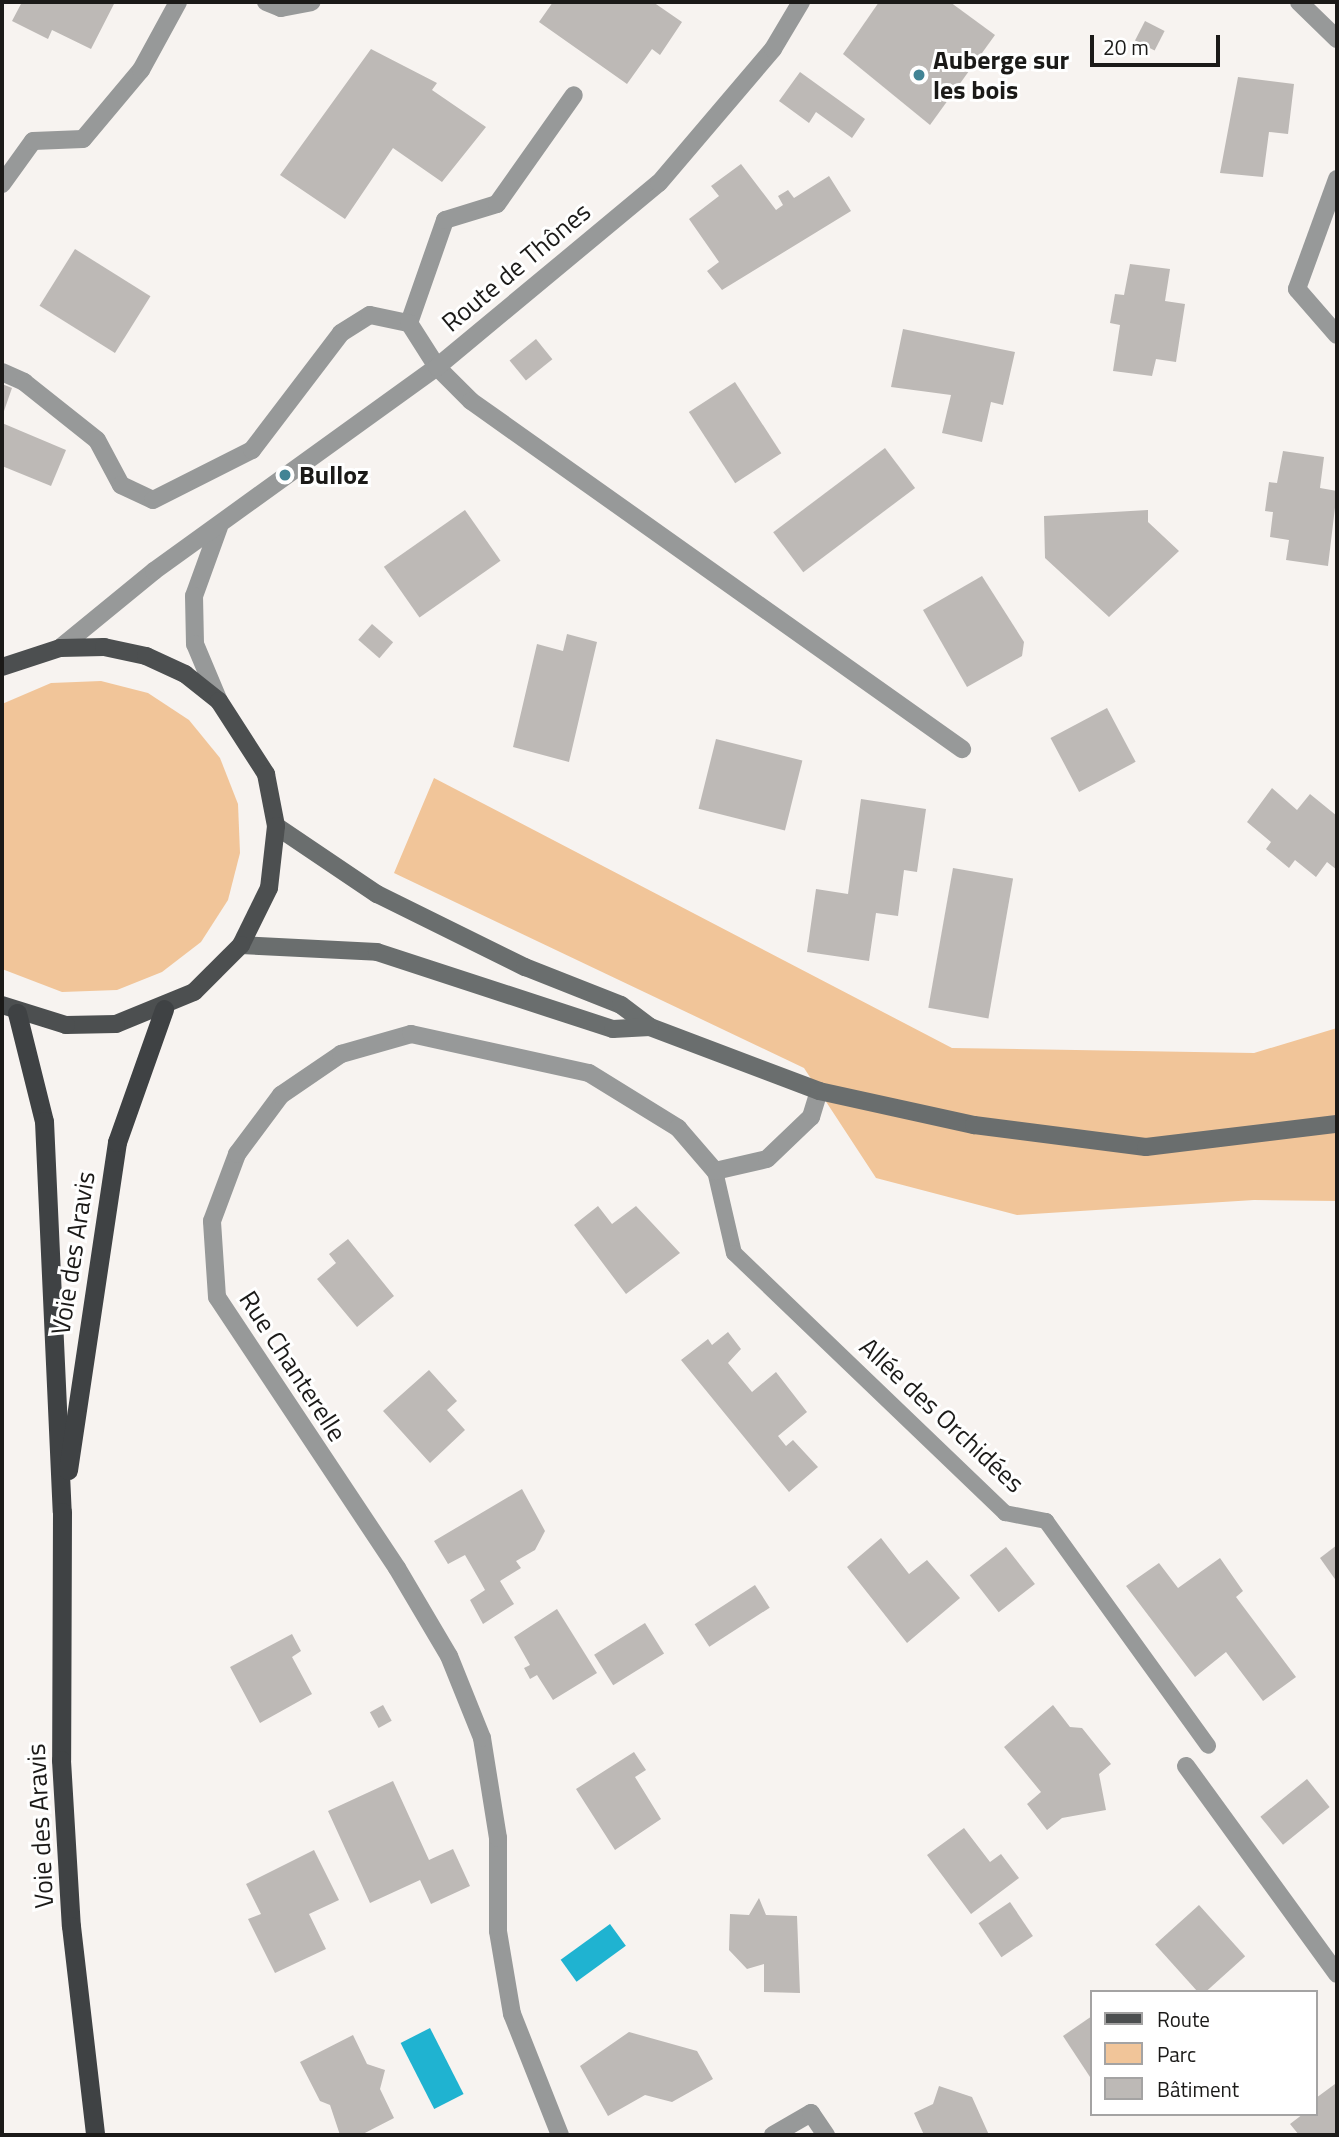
<!DOCTYPE html>
<meta charset="utf-8">
<style>
body{margin:0}
#map{position:relative;width:1339px;height:2137px;overflow:hidden;background:#f7f3f0;font-family:"Titillium Web",sans-serif}
div>[style]{position:absolute}
[style*='--x']{left:calc(var(--x)*1px);top:calc(var(--y)*1px);width:calc(var(--w)*1px);rotate:calc(var(--a)*1deg)}
.green>*{inset:0;background:#f1c599}
.water>*{inset:0;background:#1fb3d1;transform-origin:0 0}
.building>*{inset:0;background:#bdb9b6;transform-origin:0 0}
.service>*{height:16px;margin:-8px;padding:0 8px;transform-origin:8px;border-radius:8px;background:#979999}
.minor>*{height:18px;margin:-9px;padding:0 9px;transform-origin:9px;border-radius:9px;background:#979999}
.secondary>*{height:18px;margin:-9px;padding:0 9px;transform-origin:9px;border-radius:9px;background:#6a6e6e}
.primary>*{height:18px;margin:-9px;padding:0 9px;transform-origin:9px;border-radius:9px;background:#4c4f50}
.trunk>*{height:19px;margin:-9.5px;padding:0 9.5px;transform-origin:9.5px;border-radius:9.5px;background:#3f4244}
.dots>*{width:19px;height:19px;translate:-50% -50%;box-sizing:border-box;border:4px solid #fff;border-radius:50%}
span{translate:-50% -50%;white-space:nowrap;text-align:center;line-height:1.15;-webkit-text-stroke:6px #fff;paint-order:stroke}
.poi-label{font-size:26px;color:#1b1a18;font-weight:700}
.left{translate:0 -50%;text-align:left}
.street-label{font-size:26px;color:#1b1a18}
.frame{position:absolute;inset:0;border:4px solid #1b1a18;pointer-events:none}
.legend{position:absolute;left:1090px;top:1990px;width:228px;height:126px;box-sizing:border-box;background:#fff;border:2px solid #a4a3a3;margin:0;padding:9px 12px;list-style:none;font-size:21px;color:#1b1a18}
.legend li{display:flex;align-items:center;gap:14px;height:35px}
.legend b{width:35px;border:2px solid #a4a3a3}
.scale{position:absolute;left:1090px;top:35px;width:130px;height:32px;box-sizing:border-box;border:4px solid #1b1a18;border-top:0;padding-left:9px;font-size:21px;line-height:24px;white-space:nowrap;color:#1b1a18;-webkit-text-stroke:5px #fff;paint-order:stroke}
</style>
<div id="map">
<div class="green">
<div style="clip-path:polygon(101px 681px,148px 693px,189px 720px,220px 758px,238px 804px,240px 853px,228px 900px,201px 942px,162px 972px,117px 990px,62px 992px,2px 969px,2px 704px,51px 683px)"></div>
<div style="clip-path:polygon(434px 778px,952px 1048px,1254px 1053px,1337px 1028px,1337px 1201px,1254px 1200px,1017px 1215px,876px 1178px,804px 1068px,394px 873px)"></div>
</div>
<div class="water">
<div style="left:610px;top:1924px;width:27px;height:61px;rotate:54deg"></div>
<div style="left:430px;top:2028px;width:74px;height:33px;rotate:63deg"></div>
</div>
<div class="building">
<div style="clip-path:polygon(22px 2px,115px 2px,91px 49px,52px 30px,48px 39px,12px 21px)"></div>
<div style="clip-path:polygon(553px 2px,653px 2px,682px 22px,660px 55px,652px 49px,627px 84px,539px 22px)"></div>
<div style="clip-path:polygon(879px 2px,950px 2px,995px 35px,930px 125px,843px 54px)"></div>
<div style="left:1145px;top:21px;width:22px;height:22px;rotate:27deg"></div>
<div style="clip-path:polygon(371px 49px,437px 83px,432px 90px,486px 127px,442px 182px,393px 148px,345px 219px,280px 175px)"></div>
<div style="clip-path:polygon(800px 72px,865px 119px,852px 138px,816px 112px,809px 123px,779px 101px)"></div>
<div style="clip-path:polygon(1238px 77px,1294px 84px,1288px 134px,1269px 132px,1263px 177px,1220px 173px)"></div>
<div style="clip-path:polygon(741px 164px,776px 210px,783px 205px,778px 196px,788px 190px,794px 198px,829px 176px,851px 211px,722px 290px,707px 271px,719px 262px,689px 219px,719px 196px,711px 186px)"></div>
<div style="left:75px;top:249px;width:89px;height:67px;rotate:32deg"></div>
<div style="clip-path:polygon(1130px 264px,1170px 269px,1165px 301px,1185px 304px,1176px 362px,1156px 359px,1152px 376px,1113px 371px,1120px 325px,1110px 323px,1115px 294px,1124px 295px)"></div>
<div style="clip-path:polygon(903px 329px,1015px 352px,1003px 405px,991px 402px,982px 442px,942px 433px,951px 395px,891px 387px)"></div>
<div style="left:536px;top:339px;width:26px;height:34px;rotate:51deg"></div>
<div style="left:735px;top:382px;width:85px;height:55px;rotate:57deg"></div>
<div style="clip-path:polygon(2px 384px,12px 388px,4px 411px,2px 410px)"></div>
<div style="clip-path:polygon(2px 423px,66px 450px,51px 486px,2px 466px)"></div>
<div style="left:885px;top:448px;width:50px;height:140px;rotate:53deg"></div>
<div style="clip-path:polygon(1283px 451px,1324px 457px,1320px 488px,1337px 491px,1328px 566px,1286px 560px,1289px 540px,1270px 537px,1273px 512px,1265px 511px,1269px 482px,1277px 483px)"></div>
<div style="left:465px;top:510px;width:62px;height:99px;rotate:55deg"></div>
<div style="clip-path:polygon(1148px 510px,1148px 522px,1179px 551px,1109px 617px,1045px 558px,1044px 516px)"></div>
<div style="clip-path:polygon(982px 576px,1024px 642px,1022px 656px,967px 687px,923px 610px)"></div>
<div style="left:372px;top:624px;width:28px;height:21px;rotate:41deg"></div>
<div style="clip-path:polygon(567px 634px,597px 642px,569px 762px,513px 747px,537px 644px,563px 651px)"></div>
<div style="left:1107px;top:708px;width:61px;height:64px;rotate:62deg"></div>
<div style="left:716px;top:739px;width:89px;height:72px;rotate:14deg"></div>
<div style="clip-path:polygon(1272px 788px,1297px 810px,1310px 794px,1337px 816px,1337px 870px,1327px 862px,1316px 877px,1295px 860px,1289px 868px,1266px 849px,1271px 842px,1247px 822px)"></div>
<div style="clip-path:polygon(861px 799px,926px 809px,917px 872px,904px 870px,898px 916px,876px 913px,869px 961px,807px 952px,816px 889px,848px 894px)"></div>
<div style="left:953px;top:868px;width:61px;height:142px;rotate:10deg"></div>
<div style="clip-path:polygon(598px 1206px,612px 1224px,636px 1206px,680px 1253px,626px 1294px,574px 1225px)"></div>
<div style="clip-path:polygon(348px 1239px,394px 1296px,357px 1327px,317px 1279px,336px 1263px,329px 1254px)"></div>
<div style="clip-path:polygon(728px 1332px,741px 1349px,728px 1363px,752px 1392px,776px 1372px,807px 1412px,778px 1436px,786px 1446px,793px 1440px,818px 1467px,789px 1492px,681px 1360px,708px 1339px,712px 1345px)"></div>
<div style="clip-path:polygon(429px 1370px,457px 1401px,447px 1410px,465px 1430px,430px 1463px,383px 1411px)"></div>
<div style="clip-path:polygon(522px 1489px,545px 1531px,535px 1550px,516px 1561px,521px 1568px,500px 1581px,514px 1604px,483px 1624px,470px 1600px,485px 1590px,480px 1581px,465px 1555px,448px 1564px,434px 1541px)"></div>
<div style="clip-path:polygon(881px 1538px,909px 1574px,927px 1560px,960px 1598px,907px 1643px,847px 1567px)"></div>
<div style="clip-path:polygon(1337px 1545px,1337px 1582px,1320px 1558px)"></div>
<div style="left:1006px;top:1547px;width:47px;height:46px;rotate:52deg"></div>
<div style="clip-path:polygon(1220px 1558px,1243px 1591px,1236px 1597px,1296px 1677px,1263px 1701px,1226px 1652px,1195px 1677px,1126px 1586px,1159px 1563px,1178px 1588px)"></div>
<div style="left:755px;top:1585px;width:27px;height:72px;rotate:57deg"></div>
<div style="clip-path:polygon(557px 1609px,597px 1673px,553px 1700px,537px 1675px,530px 1679px,524px 1668px,530px 1665px,514px 1637px)"></div>
<div style="left:645px;top:1623px;width:36px;height:60px;rotate:58deg"></div>
<div style="clip-path:polygon(292px 1634px,301px 1651px,292px 1657px,312px 1694px,260px 1723px,230px 1667px)"></div>
<div style="left:383px;top:1705px;width:18px;height:15px;rotate:61deg"></div>
<div style="clip-path:polygon(1053px 1705px,1070px 1727px,1082px 1728px,1111px 1764px,1099px 1774px,1106px 1810px,1062px 1818px,1047px 1830px,1027px 1804px,1041px 1792px,1004px 1747px)"></div>
<div style="clip-path:polygon(634px 1752px,646px 1770px,635px 1777px,661px 1819px,615px 1850px,576px 1789px)"></div>
<div style="left:1307px;top:1779px;width:36px;height:60px;rotate:51deg"></div>
<div style="clip-path:polygon(393px 1781px,429px 1860px,453px 1849px,470px 1886px,431px 1904px,420px 1880px,370px 1903px,328px 1811px)"></div>
<div style="clip-path:polygon(964px 1828px,990px 1862px,1001px 1854px,1019px 1878px,971px 1914px,927px 1855px)"></div>
<div style="clip-path:polygon(314px 1850px,339px 1900px,309px 1914px,326px 1949px,275px 1973px,248px 1919px,261px 1914px,246px 1884px)"></div>
<div style="clip-path:polygon(759px 1898px,766px 1915px,797px 1916px,800px 1993px,764px 1992px,764px 1964px,747px 1969px,729px 1950px,730px 1914px,749px 1915px)"></div>
<div style="left:1010px;top:1902px;width:41px;height:38px;rotate:56deg"></div>
<div style="left:1199px;top:1905px;width:69px;height:59px;rotate:48deg"></div>
<div style="clip-path:polygon(1092px 2016px,1092px 2080px,1063px 2036px)"></div>
<div style="clip-path:polygon(629px 2032px,697px 2051px,713px 2079px,672px 2102px,645px 2095px,608px 2116px,580px 2066px)"></div>
<div style="clip-path:polygon(353px 2035px,367px 2064px,385px 2070px,380px 2089px,394px 2118px,361px 2135px,340px 2135px,330px 2105px,320px 2101px,300px 2062px)"></div>
<div style="clip-path:polygon(1335px 2084px,1337px 2135px,1299px 2135px,1290px 2124px,1303px 2114px,1316px 2114px,1316px 2098px)"></div>
<div style="clip-path:polygon(939px 2086px,972px 2097px,989px 2135px,924px 2135px,914px 2113px,933px 2104px)"></div>
</div>
<div class="service">
<div style="--x:715;--y:1171;--w:84;--a:77"></div>
<div style="--x:734;--y:1253;--w:376;--a:43.8"></div>
<div style="--x:1005;--y:1513;--w:42;--a:11"></div>
<div style="--x:1046;--y:1521;--w:277;--a:54.2"></div>
</div>
<div class="minor">
<div style="--x:266;--y:2;--w:16;--a:22"></div>
<div style="--x:281;--y:8;--w:31;--a:-11"></div>
<div style="--x:1299;--y:2;--w:53;--a:44.2"></div>
<div style="--x:1337;--y:179;--w:117;--a:110"></div>
<div style="--x:1297;--y:289;--w:61;--a:49"></div>
<div style="--x:2;--y:184;--w:53;--a:-54.2"></div>
<div style="--x:33;--y:141;--w:50;--a:-2.3"></div>
<div style="--x:83;--y:139;--w:90;--a:-50"></div>
<div style="--x:141;--y:70;--w:77;--a:-61.4"></div>
<div style="--x:409;--y:323;--w:109;--a:-70.7"></div>
<div style="--x:445;--y:220;--w:54;--a:-17.1"></div>
<div style="--x:497;--y:204;--w:133;--a:-54.8"></div>
<div style="--x:2;--y:372;--w:24;--a:24"></div>
<div style="--x:24;--y:382;--w:93;--a:38.5"></div>
<div style="--x:97;--y:440;--w:51;--a:61.9"></div>
<div style="--x:121;--y:485;--w:35;--a:25"></div>
<div style="--x:153;--y:500;--w:111;--a:-26.8"></div>
<div style="--x:252;--y:450;--w:147;--a:-52.7"></div>
<div style="--x:341;--y:333;--w:34;--a:-32"></div>
<div style="--x:370;--y:315;--w:40;--a:12"></div>
<div style="--x:409;--y:323;--w:52;--a:57.5"></div>
<div style="--x:437;--y:367;--w:48;--a:45"></div>
<div style="--x:471;--y:401;--w:602;--a:35.33"></div>
<div style="--x:219;--y:527;--w:73;--a:109.9"></div>
<div style="--x:194;--y:596;--w:48;--a:88.8"></div>
<div style="--x:195;--y:644;--w:62;--a:67.2"></div>
<div style="--x:60;--y:648;--w:122;--a:-39.3"></div>
<div style="--x:154;--y:571;--w:349;--a:-35.8"></div>
<div style="--x:437;--y:367;--w:288;--a:-39.7"></div>
<div style="--x:659;--y:183;--w:176;--a:-49.6"></div>
<div style="--x:773;--y:49;--w:55;--a:-59.2"></div>
<div style="--x:1186;--y:1766;--w:257;--a:54"></div>
<div style="--x:560;--y:2135;--w:130;--a:-111.6"></div>
<div style="--x:512;--y:2014;--w:84;--a:-99.6"></div>
<div style="--x:498;--y:1931;--w:93;--a:-90"></div>
<div style="--x:498;--y:1838;--w:101;--a:-99.1"></div>
<div style="--x:482;--y:1738;--w:88;--a:-111.9"></div>
<div style="--x:449;--y:1656;--w:102;--a:-120.6"></div>
<div style="--x:397;--y:1568;--w:325;--a:-123.6"></div>
<div style="--x:217;--y:1297;--w:76;--a:-93.8"></div>
<div style="--x:212;--y:1221;--w:72;--a:-69.5"></div>
<div style="--x:237;--y:1154;--w:74;--a:-53.3"></div>
<div style="--x:281;--y:1095;--w:73;--a:-34.3"></div>
<div style="--x:341;--y:1054;--w:73;--a:-15.9"></div>
<div style="--x:411;--y:1034;--w:182;--a:12.4"></div>
<div style="--x:589;--y:1073;--w:105;--a:31.7"></div>
<div style="--x:678;--y:1128;--w:57;--a:49.3"></div>
<div style="--x:715;--y:1171;--w:53;--a:-13"></div>
<div style="--x:767;--y:1159;--w:61;--a:-43.7"></div>
<div style="--x:811;--y:1117;--w:27;--a:-73"></div>
<div style="--x:773;--y:2135;--w:44;--a:-30.1"></div>
<div style="--x:811;--y:2113;--w:27;--a:56"></div>
</div>
<div class="secondary">
<div style="--x:276;--y:826;--w:122;--a:34"></div>
<div style="--x:377;--y:894;--w:165;--a:26.3"></div>
<div style="--x:525;--y:967;--w:103;--a:21.6"></div>
<div style="--x:621;--y:1005;--w:36;--a:37"></div>
<div style="--x:650;--y:1027;--w:181;--a:20.7"></div>
<div style="--x:819;--y:1091;--w:159;--a:12.4"></div>
<div style="--x:974;--y:1125;--w:173;--a:7.3"></div>
<div style="--x:1146;--y:1147;--w:192;--a:-6.9"></div>
<div style="--x:241;--y:945;--w:136;--a:2.9"></div>
<div style="--x:377;--y:952;--w:248;--a:18.1"></div>
<div style="--x:613;--y:1029;--w:37;--a:-3"></div>
</div>
<div class="primary">
<div style="--x:2;--y:667;--w:61;--a:-18.1"></div>
<div style="--x:60;--y:648;--w:44;--a:-1.3"></div>
<div style="--x:104;--y:647;--w:43;--a:12.1"></div>
<div style="--x:146;--y:656;--w:43;--a:24.8"></div>
<div style="--x:185;--y:674;--w:43;--a:38.5"></div>
<div style="--x:219;--y:701;--w:87;--a:57.2"></div>
<div style="--x:266;--y:774;--w:53;--a:79.1"></div>
<div style="--x:276;--y:826;--w:62;--a:96.4"></div>
<div style="--x:269;--y:888;--w:64;--a:116.2"></div>
<div style="--x:241;--y:945;--w:66;--a:135"></div>
<div style="--x:194;--y:992;--w:84;--a:157.7"></div>
<div style="--x:116;--y:1024;--w:50;--a:178.9"></div>
<div style="--x:66;--y:1025;--w:67;--a:-162.6"></div>
</div>
<div class="trunk">
<div style="--x:17;--y:1013;--w:111;--a:76"></div>
<div style="--x:44;--y:1121;--w:391;--a:87.4"></div>
<div style="--x:62;--y:1512;--w:248;--a:90.2"></div>
<div style="--x:61;--y:1760;--w:166;--a:86.6"></div>
<div style="--x:71;--y:1926;--w:210;--a:83.4"></div>
<div style="--x:68;--y:1470;--w:332;--a:-81.5"></div>
<div style="--x:117;--y:1142;--w:141;--a:-70.5"></div>
</div>
<div class="dots">
<div style="left:919px;top:75px;background:#428495"></div>
<div style="left:285px;top:475px;background:#428495"></div>
</div>
<div class="poi-label">
<span class="left" style="left:933px;top:75px">Auberge sur<br>les bois</span>
<span class="left" style="left:299px;top:475px">Bulloz</span>
</div>
<div class="street-label">
<span style="left:516px;top:267px;rotate:-40deg">Route de Thônes</span>
<span style="left:73px;top:1253px;rotate:-81deg">Voie des Aravis</span>
<span style="left:293px;top:1366px;rotate:57deg">Rue Chanterelle</span>
<span style="left:942px;top:1415px;rotate:43deg">Allée des Orchidées</span>
<span style="left:40px;top:1826px;rotate:-93deg">Voie des Aravis</span>
</div>
<div class="frame"></div>
<ul class="legend">
<li><b style="height:9px;background:#4c4f50"></b>Route</li>
<li><b style="height:19px;background:#f1c599"></b>Parc</li>
<li><b style="height:19px;background:#bdb9b6"></b>Bâtiment</li>
</ul>
<div class="scale">20 m</div>
</div>
